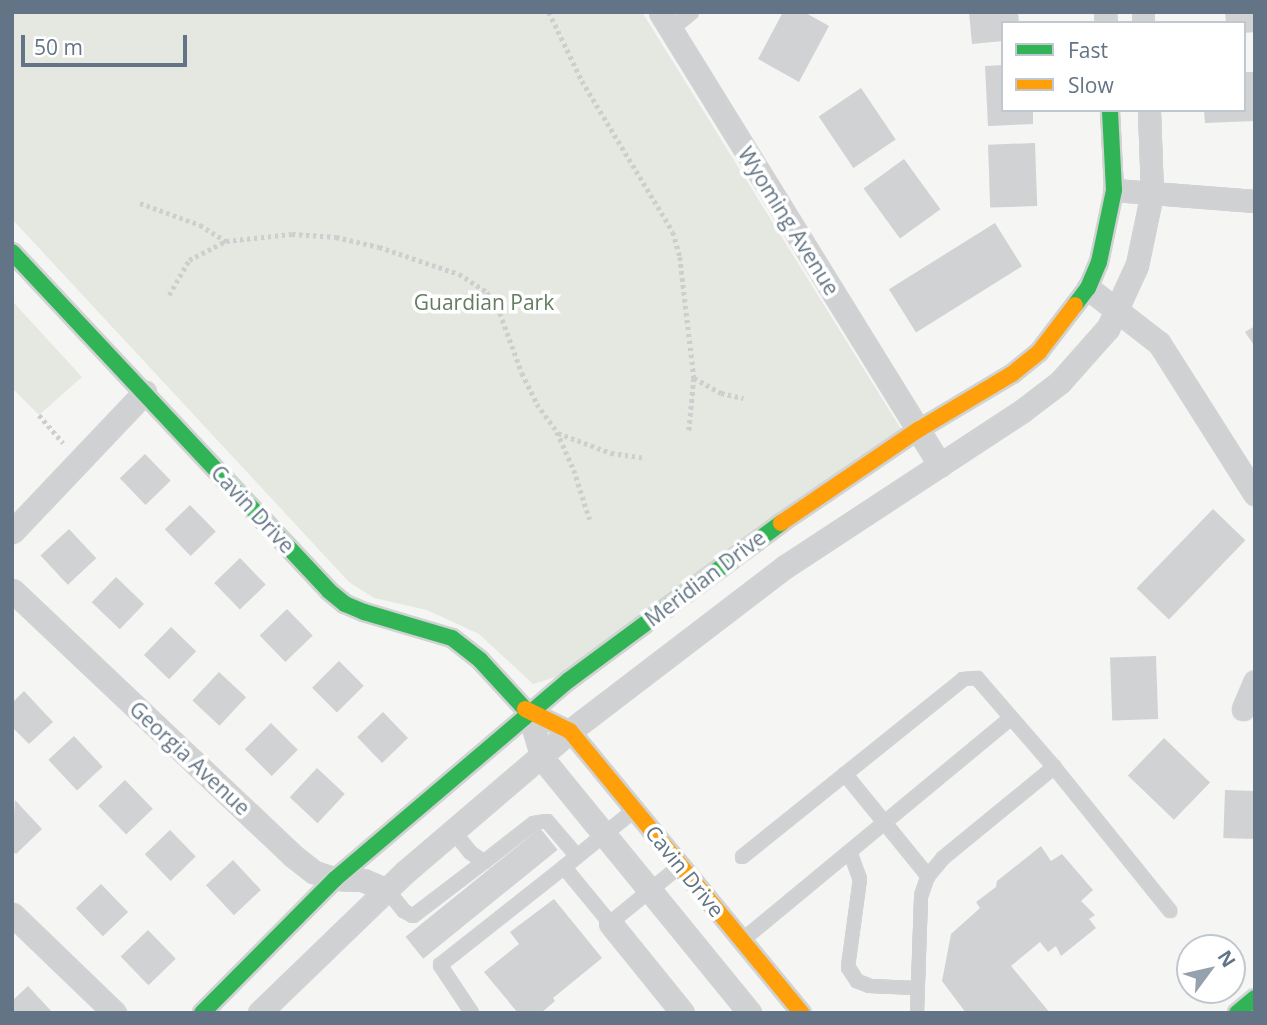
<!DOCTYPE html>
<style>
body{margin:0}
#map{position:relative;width:1267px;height:1025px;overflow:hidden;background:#f5f5f3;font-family:"Open Sans",sans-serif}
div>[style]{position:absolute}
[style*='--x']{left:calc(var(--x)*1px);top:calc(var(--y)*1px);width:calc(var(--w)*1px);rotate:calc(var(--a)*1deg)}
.green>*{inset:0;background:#e4e8e1}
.building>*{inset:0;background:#d1d2d3;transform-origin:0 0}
.path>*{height:4.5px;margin-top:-2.25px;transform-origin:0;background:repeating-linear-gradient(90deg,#cecece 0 3.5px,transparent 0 7px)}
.roads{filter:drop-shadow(2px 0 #d0d2d3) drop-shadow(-2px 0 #d0d2d3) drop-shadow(0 2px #d0d2d3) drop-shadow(0 -2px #d0d2d3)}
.lane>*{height:10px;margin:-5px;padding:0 5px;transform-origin:5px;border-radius:5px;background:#d0d1d2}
.street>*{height:19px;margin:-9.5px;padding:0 9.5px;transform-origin:9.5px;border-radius:9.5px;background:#d0d1d2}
.fast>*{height:16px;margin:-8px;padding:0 8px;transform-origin:8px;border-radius:8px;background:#30b455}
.slow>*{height:16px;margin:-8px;padding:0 8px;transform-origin:8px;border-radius:8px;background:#ff9f0a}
span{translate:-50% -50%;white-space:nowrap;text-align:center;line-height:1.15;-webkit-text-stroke:7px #fff;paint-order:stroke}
.street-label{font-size:21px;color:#627485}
.park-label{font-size:21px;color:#667c62}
.frame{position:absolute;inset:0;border:14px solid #627485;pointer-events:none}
.legend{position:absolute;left:1001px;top:21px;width:245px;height:91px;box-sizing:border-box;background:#fff;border:2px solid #c0c7ce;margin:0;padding:9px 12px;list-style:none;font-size:21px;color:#627485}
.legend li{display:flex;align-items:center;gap:14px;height:35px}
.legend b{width:35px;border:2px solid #c0c7ce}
.north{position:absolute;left:1176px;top:934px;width:70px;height:70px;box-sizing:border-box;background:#fff;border:2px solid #c0c7ce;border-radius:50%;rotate:57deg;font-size:19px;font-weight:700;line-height:28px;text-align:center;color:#627485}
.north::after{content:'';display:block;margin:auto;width:24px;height:32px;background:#95a1ac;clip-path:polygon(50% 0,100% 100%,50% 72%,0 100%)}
.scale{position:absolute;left:21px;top:35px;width:166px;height:32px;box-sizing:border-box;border:4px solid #627485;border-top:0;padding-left:9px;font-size:21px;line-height:24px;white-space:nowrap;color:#627485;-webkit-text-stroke:5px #fff;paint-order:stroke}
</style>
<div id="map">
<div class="green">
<div style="clip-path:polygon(12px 12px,642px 12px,901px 429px,556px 677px,533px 684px,479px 634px,427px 610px,374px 598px,349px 582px,12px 219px)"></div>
<div style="clip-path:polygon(14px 303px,82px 377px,39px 415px,12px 388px)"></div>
</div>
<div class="building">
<div style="clip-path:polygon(783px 12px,804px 12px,829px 26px,799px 82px,758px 59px)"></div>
<div style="clip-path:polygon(969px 12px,1018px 12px,1019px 23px,1003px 23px,1003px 41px,972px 44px)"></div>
<div style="clip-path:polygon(1225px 12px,1255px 12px,1255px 32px,1244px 33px,1244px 23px,1226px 23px)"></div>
<div style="clip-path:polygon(1003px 65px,1003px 110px,1033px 110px,1033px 124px,988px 126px,985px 66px)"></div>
<div style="clip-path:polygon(1244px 72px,1255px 72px,1255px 121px,1205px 123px,1204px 110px,1244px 110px)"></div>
<div style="left:861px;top:88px;width:62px;height:51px;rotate:56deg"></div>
<div style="left:1035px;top:143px;width:63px;height:47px;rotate:88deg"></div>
<div style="left:904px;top:159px;width:62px;height:50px;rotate:54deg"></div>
<div style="left:995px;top:223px;width:51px;height:125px;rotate:58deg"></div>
<div style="clip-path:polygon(1255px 326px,1255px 347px,1245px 332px)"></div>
<div style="left:145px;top:454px;width:37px;height:35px;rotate:46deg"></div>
<div style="left:190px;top:505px;width:37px;height:35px;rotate:46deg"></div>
<div style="left:1213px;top:509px;width:45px;height:110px;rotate:44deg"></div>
<div style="left:69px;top:529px;width:40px;height:39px;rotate:47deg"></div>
<div style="left:240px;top:558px;width:37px;height:36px;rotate:46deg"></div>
<div style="left:116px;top:577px;width:39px;height:35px;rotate:44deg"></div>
<div style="left:287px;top:609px;width:37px;height:38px;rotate:46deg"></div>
<div style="left:171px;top:627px;width:35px;height:39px;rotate:44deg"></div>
<div style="left:1156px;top:656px;width:63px;height:46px;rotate:88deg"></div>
<div style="left:339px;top:661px;width:35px;height:38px;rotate:45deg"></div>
<div style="left:219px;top:672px;width:37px;height:39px;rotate:43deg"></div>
<div style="clip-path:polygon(24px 691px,53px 722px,29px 744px,12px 727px,12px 703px)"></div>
<div style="left:383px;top:712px;width:36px;height:36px;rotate:46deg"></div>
<div style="left:271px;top:723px;width:38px;height:37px;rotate:45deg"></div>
<div style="left:74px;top:736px;width:42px;height:35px;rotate:47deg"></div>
<div style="left:1164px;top:738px;width:64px;height:52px;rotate:44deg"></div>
<div style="left:317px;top:768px;width:38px;height:40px;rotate:43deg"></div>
<div style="left:125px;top:780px;width:40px;height:37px;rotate:46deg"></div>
<div style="left:1225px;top:790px;width:30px;height:48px;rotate:2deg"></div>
<div style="clip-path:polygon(15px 800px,42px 829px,16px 854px,12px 850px)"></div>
<div style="left:540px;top:828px;width:28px;height:173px;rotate:51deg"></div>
<div style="left:170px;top:830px;width:37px;height:35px;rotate:46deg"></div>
<div style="clip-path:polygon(1041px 846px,1051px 861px,1062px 854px,1093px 890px,1081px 901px,1095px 915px,1089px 919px,1096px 928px,1061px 956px,1056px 946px,1048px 952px,1040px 942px,1011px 966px,1050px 1013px,966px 1013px,942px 981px,951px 934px,980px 908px,976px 902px,996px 887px,997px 881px)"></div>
<div style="left:233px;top:860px;width:41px;height:37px;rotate:47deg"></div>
<div style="left:101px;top:884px;width:39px;height:35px;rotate:46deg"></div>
<div style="clip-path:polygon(554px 899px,602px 958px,553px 998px,555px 1001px,541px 1013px,518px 1013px,484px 972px,519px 944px,510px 932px)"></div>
<div style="left:148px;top:930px;width:40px;height:38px;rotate:46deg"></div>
<div style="clip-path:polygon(28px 986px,53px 1013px,12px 1013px,12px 1001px)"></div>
</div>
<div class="path">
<div style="--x:549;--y:12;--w:76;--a:64.4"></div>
<div style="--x:582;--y:81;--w:176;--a:58.9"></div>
<div style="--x:673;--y:232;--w:26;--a:74"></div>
<div style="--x:680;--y:257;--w:122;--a:83.4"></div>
<div style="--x:694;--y:378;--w:53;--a:95.4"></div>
<div style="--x:140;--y:203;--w:64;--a:20.1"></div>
<div style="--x:200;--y:225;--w:31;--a:32"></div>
<div style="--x:169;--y:295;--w:40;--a:-60.3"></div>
<div style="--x:189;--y:260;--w:42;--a:-27.2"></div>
<div style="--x:226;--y:241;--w:66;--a:-6.1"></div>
<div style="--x:292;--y:234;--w:44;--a:3.9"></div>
<div style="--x:336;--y:237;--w:44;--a:13.1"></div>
<div style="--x:379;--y:247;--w:84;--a:18.6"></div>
<div style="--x:459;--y:274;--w:33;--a:33"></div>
<div style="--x:487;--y:292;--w:25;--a:58"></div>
<div style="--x:500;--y:313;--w:64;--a:69.9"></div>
<div style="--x:522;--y:373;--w:34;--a:64"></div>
<div style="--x:537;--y:404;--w:34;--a:54"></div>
<div style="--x:557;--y:432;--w:42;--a:65.9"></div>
<div style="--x:574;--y:470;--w:52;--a:72.3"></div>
<div style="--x:694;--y:378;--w:31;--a:29"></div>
<div style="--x:721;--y:393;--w:23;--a:13"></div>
<div style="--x:39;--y:415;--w:37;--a:49"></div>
<div style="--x:558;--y:433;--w:57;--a:20.7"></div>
<div style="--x:611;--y:453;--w:35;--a:8"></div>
</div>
<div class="roads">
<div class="lane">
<div style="--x:670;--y:30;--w:28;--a:-39"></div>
<div style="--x:845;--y:774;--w:132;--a:50.9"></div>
<div style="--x:632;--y:812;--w:87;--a:141"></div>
<div style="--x:564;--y:867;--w:72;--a:50.6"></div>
<div style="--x:610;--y:923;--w:90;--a:-39.2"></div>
<div style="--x:453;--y:831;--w:28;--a:51"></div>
<div style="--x:471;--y:853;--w:16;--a:35"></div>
<div style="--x:484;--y:862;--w:63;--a:-38"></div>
<div style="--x:534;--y:823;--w:13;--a:-9"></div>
<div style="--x:547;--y:821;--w:46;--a:49.4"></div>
<div style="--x:850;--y:852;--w:29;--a:70"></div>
<div style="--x:860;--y:879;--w:89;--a:97.8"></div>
<div style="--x:848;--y:967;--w:17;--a:57"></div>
<div style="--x:857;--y:981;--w:14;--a:21"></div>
<div style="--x:870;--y:986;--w:46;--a:2.5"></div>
<div style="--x:742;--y:857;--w:284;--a:-38.8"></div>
<div style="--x:963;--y:679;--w:14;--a:-4"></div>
<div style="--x:977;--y:678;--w:118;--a:49.1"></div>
<div style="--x:1054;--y:767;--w:185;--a:51.1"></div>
<div style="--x:387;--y:890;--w:27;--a:51"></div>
<div style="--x:404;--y:911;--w:10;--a:29"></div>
<div style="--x:413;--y:916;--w:89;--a:-37.3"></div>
<div style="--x:745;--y:938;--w:345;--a:-39.6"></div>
<div style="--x:472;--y:1013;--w:58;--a:-123.7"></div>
<div style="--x:440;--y:965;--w:158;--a:-38.3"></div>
<div style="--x:917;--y:1013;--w:117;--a:-88"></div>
<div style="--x:921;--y:896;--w:21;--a:-71"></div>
<div style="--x:928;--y:876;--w:23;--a:-50"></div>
<div style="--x:943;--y:858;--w:144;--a:-39.3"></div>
</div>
<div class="street">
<div style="--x:660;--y:12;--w:533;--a:58.28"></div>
<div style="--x:1105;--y:12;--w:11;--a:85"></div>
<div style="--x:1143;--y:12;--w:11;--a:90"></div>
<div style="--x:1114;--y:190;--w:141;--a:4.5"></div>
<div style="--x:1088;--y:288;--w:90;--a:37.8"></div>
<div style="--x:1159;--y:343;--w:179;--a:57.6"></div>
<div style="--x:12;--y:532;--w:193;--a:-46.5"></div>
<div style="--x:12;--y:590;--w:386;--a:43.4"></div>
<div style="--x:292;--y:855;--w:28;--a:38"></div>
<div style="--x:314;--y:872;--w:22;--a:18"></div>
<div style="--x:335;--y:879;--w:28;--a:2"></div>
<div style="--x:363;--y:880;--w:26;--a:23"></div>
<div style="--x:1243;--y:709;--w:30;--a:-67"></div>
<div style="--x:529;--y:713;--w:43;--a:73.7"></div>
<div style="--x:541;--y:754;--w:10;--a:61"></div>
<div style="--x:546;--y:763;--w:323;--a:50.8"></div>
<div style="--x:12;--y:914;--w:143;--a:43.9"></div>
<div style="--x:610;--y:923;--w:116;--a:51"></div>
<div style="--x:259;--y:1013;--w:203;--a:-44"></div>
<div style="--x:405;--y:872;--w:217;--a:-40.5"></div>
<div style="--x:570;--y:731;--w:272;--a:-37.4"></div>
<div style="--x:786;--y:566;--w:282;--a:-33.3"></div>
<div style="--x:1022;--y:411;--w:48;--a:-37.3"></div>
<div style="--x:1060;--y:382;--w:72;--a:-48.4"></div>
<div style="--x:1108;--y:328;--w:69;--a:-65.3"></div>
<div style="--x:1137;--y:265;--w:74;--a:-78.2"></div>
<div style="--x:1152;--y:193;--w:83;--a:-92.1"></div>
</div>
<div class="fast">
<div style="--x:12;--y:252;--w:464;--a:46.9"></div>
<div style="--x:329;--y:591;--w:21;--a:39"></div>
<div style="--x:345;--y:604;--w:21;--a:23"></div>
<div style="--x:364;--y:612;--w:92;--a:16.5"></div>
<div style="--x:452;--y:638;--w:36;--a:38"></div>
<div style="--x:480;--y:660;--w:67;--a:47.4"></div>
<div style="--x:1075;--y:305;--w:21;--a:-53"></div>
<div style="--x:1088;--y:288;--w:28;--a:-67"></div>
<div style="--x:1099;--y:262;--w:74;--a:-78.2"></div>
<div style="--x:1114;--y:190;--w:80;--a:-92.9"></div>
<div style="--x:202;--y:1013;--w:189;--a:-45.2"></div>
<div style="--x:335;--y:879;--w:307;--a:-40.4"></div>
<div style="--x:569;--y:680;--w:264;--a:-36.5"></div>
<div style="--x:1237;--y:1013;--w:23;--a:-40"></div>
</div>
<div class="slow">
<div style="--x:781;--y:523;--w:166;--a:-34.2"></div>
<div style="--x:918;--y:430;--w:109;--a:-30.8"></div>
<div style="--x:1012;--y:374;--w:35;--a:-39"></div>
<div style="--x:1039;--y:352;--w:59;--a:-52.5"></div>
<div style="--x:525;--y:709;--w:50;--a:26.1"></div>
<div style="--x:570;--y:731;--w:365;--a:50.6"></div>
</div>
</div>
<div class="street-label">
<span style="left:789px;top:221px;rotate:58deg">Wyoming Avenue</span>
<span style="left:253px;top:509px;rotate:47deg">Cavin Drive</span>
<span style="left:705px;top:578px;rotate:-37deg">Meridian Drive</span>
<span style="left:190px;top:758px;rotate:43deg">Georgia Avenue</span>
<span style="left:685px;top:871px;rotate:51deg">Cavin Drive</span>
</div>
<div class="park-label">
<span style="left:484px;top:302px">Guardian Park</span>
</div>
<div class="frame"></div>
<ul class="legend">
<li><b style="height:9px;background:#30b455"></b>Fast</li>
<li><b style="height:9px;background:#ff9f0a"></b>Slow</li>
</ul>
<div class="north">N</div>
<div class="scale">50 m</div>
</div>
